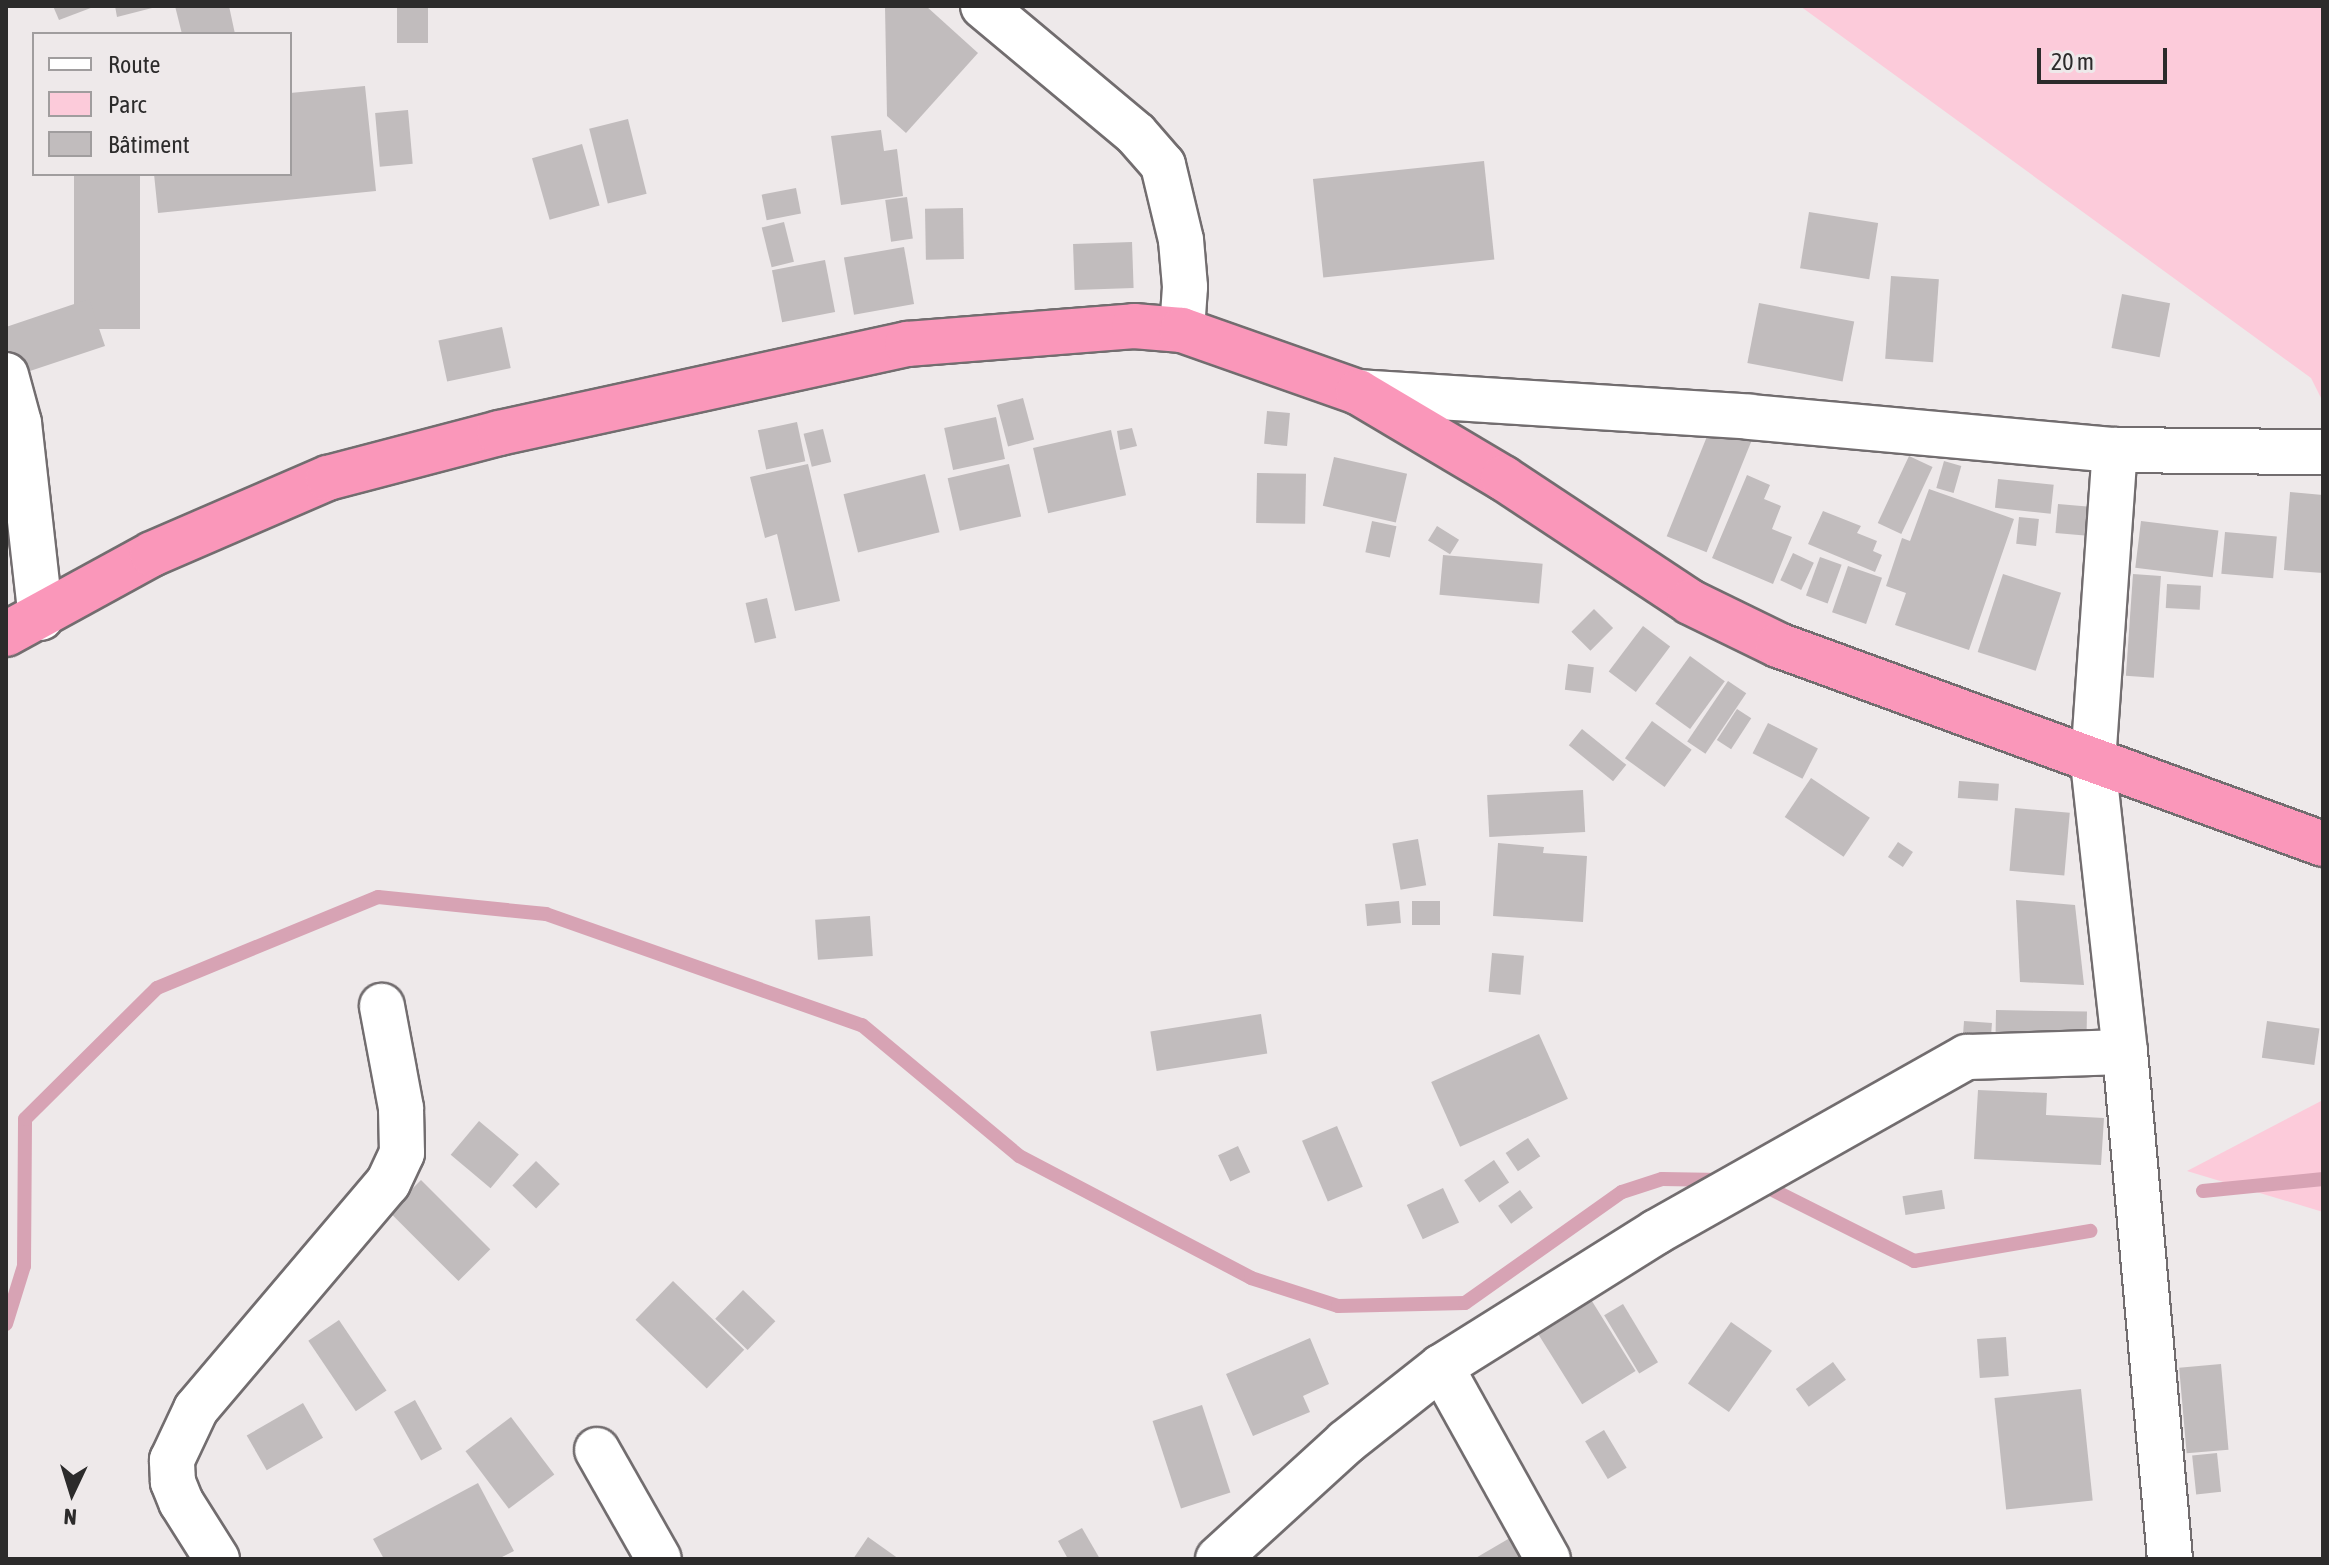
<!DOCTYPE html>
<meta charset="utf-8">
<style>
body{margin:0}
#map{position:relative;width:2329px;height:1565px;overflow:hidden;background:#eee9ea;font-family:"Asap Condensed",sans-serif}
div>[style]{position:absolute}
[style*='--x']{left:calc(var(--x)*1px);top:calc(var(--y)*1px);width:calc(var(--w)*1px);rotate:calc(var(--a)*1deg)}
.green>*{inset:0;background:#fccbda}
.stream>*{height:14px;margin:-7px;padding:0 7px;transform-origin:7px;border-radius:7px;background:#d7a3b4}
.building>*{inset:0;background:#c1bcbd;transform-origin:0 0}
.roads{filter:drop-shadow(2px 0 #726d6f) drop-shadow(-2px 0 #726d6f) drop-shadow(0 2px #726d6f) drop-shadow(0 -2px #726d6f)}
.minor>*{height:44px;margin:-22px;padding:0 22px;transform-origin:22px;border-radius:22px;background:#fff}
.highway>*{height:44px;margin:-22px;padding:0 22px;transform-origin:22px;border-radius:22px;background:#fa97ba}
span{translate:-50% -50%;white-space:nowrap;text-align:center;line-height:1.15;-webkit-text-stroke:7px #eee9ea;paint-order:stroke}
.frame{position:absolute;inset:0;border:8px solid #2c2b2b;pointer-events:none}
.legend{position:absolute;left:32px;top:32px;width:260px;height:144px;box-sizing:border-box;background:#eee9ea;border:2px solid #a09d9e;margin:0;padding:10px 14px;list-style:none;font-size:24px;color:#2c2b2b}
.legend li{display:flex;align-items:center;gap:16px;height:40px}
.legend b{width:40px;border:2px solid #a09d9e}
.north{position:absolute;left:32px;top:1453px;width:80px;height:80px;-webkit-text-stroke:6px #eee9ea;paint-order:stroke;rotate:184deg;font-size:22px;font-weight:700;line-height:32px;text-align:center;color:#2c2b2b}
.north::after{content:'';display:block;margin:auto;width:28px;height:36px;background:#2c2b2b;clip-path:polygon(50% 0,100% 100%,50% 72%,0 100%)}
.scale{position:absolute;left:2037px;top:48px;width:130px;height:36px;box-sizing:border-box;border:4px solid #2c2b2b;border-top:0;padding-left:10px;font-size:24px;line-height:28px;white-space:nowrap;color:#2c2b2b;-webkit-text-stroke:6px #eee9ea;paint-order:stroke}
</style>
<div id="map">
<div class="green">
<div style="clip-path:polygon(1800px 6px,2323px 6px,2323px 402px,2311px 378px)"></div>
<div style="clip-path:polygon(2323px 1100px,2323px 1212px,2187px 1171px)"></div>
</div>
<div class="stream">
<div style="--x:1757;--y:1182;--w:176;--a:26.7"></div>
<div style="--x:1914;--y:1261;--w:179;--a:-9.7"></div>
<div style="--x:2203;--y:1191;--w:121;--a:-5.7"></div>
<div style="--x:6;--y:1324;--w:61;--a:-72.8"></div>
<div style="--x:24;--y:1266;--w:147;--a:-89.6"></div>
<div style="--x:25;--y:1119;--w:186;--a:-44.8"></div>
<div style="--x:157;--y:988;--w:239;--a:-22.4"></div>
<div style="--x:378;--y:897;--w:169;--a:5.8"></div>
<div style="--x:546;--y:914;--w:335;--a:19.4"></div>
<div style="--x:862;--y:1025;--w:204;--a:39.8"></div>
<div style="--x:1019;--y:1156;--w:262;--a:27.7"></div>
<div style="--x:1251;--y:1278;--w:91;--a:17.8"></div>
<div style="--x:1338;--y:1306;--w:127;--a:-1.4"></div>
<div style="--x:1465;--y:1303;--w:192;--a:-35.3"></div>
<div style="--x:1622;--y:1192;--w:42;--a:-18"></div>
<div style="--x:1662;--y:1179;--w:59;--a:1"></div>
</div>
<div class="building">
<div style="clip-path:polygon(53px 6px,96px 6px,59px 20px)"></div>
<div style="clip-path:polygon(115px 6px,156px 6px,156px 7px,117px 17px)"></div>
<div style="clip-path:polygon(175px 6px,229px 6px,235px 34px,182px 34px)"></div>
<div style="left:397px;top:6px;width:31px;height:37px"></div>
<div style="clip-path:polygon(885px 6px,926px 6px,978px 53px,906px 133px,887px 116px)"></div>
<div style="clip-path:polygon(365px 86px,376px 191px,158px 213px,154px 174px,290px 174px,290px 93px)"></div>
<div style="left:408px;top:110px;width:54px;height:33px;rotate:85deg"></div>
<div style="left:628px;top:119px;width:77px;height:40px;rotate:76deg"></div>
<div style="clip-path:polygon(881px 130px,884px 151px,897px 149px,903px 196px,841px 205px,831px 136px)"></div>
<div style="left:582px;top:144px;width:64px;height:52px;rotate:74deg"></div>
<div style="left:1484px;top:161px;width:99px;height:172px;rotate:84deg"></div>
<div style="left:74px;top:174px;width:66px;height:155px"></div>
<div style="left:796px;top:188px;width:26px;height:35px;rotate:79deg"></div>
<div style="left:907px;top:197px;width:42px;height:22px;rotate:82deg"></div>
<div style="left:963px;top:208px;width:51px;height:38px;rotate:89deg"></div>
<div style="left:1809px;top:212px;width:70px;height:57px;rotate:9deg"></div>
<div style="left:784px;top:222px;width:41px;height:23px;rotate:76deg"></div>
<div style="left:1132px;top:242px;width:46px;height:59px;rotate:88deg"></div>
<div style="left:904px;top:247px;width:58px;height:61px;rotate:80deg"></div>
<div style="left:825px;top:260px;width:53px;height:54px;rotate:79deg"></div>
<div style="left:1891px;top:276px;width:48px;height:83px;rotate:4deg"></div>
<div style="left:2122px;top:294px;width:49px;height:55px;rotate:11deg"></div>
<div style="clip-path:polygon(89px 299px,105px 346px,15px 376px,6px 350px,6px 327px)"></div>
<div style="left:1759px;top:303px;width:97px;height:61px;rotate:11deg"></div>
<div style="left:502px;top:327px;width:42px;height:65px;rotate:78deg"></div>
<div style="left:1023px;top:398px;width:43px;height:27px;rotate:75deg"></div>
<div style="left:1267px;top:411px;width:23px;height:33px;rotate:5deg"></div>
<div style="left:996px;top:417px;width:43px;height:53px;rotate:78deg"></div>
<div style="left:797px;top:422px;width:40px;height:40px;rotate:78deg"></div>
<div style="left:1712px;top:424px;width:43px;height:121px;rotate:22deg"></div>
<div style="clip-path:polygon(1132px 428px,1137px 446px,1120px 450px,1117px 431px)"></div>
<div style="left:823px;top:429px;width:34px;height:20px;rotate:76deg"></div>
<div style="left:1111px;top:430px;width:67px;height:80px;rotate:77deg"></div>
<div style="left:1909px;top:456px;width:26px;height:74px;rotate:25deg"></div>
<div style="left:1334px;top:457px;width:75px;height:50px;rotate:13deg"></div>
<div style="left:1944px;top:461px;width:18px;height:28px;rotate:16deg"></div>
<div style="clip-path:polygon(808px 464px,840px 601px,795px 611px,777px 534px,765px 538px,750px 477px)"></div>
<div style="left:1009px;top:464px;width:54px;height:63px;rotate:77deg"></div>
<div style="left:1257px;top:473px;width:49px;height:50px;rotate:1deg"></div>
<div style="left:925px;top:474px;width:60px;height:84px;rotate:76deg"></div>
<div style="clip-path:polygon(1747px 475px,1770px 485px,1764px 499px,1781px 506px,1772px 529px,1792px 537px,1773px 584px,1712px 558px)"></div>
<div style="left:1998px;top:479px;width:56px;height:29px;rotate:6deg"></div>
<div style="clip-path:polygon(1929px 489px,2014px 519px,1969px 650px,1895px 625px,1906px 593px,1886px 586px,1902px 538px,1910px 541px)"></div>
<div style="clip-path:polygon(2290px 492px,2323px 495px,2323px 573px,2284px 570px)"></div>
<div style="left:2058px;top:504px;width:38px;height:29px;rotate:5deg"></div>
<div style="clip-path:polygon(1823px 511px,1861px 526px,1857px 533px,1877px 541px,1873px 551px,1882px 555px,1875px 572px,1808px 544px)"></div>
<div style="left:2019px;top:517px;width:20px;height:27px;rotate:6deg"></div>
<div style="left:1372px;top:521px;width:25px;height:32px;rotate:12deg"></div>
<div style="left:2141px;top:521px;width:78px;height:47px;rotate:7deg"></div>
<div style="left:1437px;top:526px;width:26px;height:17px;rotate:32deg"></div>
<div style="left:2225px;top:532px;width:52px;height:42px;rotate:5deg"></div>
<div style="left:1793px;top:553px;width:23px;height:30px;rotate:25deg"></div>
<div style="left:1443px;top:555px;width:100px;height:40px;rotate:5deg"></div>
<div style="left:1820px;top:557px;width:23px;height:41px;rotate:20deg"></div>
<div style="left:1848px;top:566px;width:36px;height:49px;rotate:19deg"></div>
<div style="left:2003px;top:574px;width:61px;height:82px;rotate:18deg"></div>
<div style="left:2133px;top:574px;width:28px;height:102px;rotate:4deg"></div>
<div style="left:2167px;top:584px;width:34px;height:24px;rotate:3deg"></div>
<div style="left:767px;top:598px;width:41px;height:22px;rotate:77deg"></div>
<div style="left:1594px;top:609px;width:27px;height:32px;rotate:45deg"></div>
<div style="left:1643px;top:626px;width:34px;height:57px;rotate:37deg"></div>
<div style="left:1690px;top:656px;width:43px;height:59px;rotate:36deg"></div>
<div style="left:1568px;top:664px;width:26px;height:26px;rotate:7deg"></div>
<div style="left:1728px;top:681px;width:22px;height:73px;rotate:34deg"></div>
<div style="left:1737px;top:709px;width:17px;height:37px;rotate:33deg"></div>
<div style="left:1652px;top:721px;width:49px;height:46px;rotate:36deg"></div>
<div style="left:1768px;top:723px;width:56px;height:34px;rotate:27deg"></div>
<div style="left:1582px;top:729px;width:57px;height:21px;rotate:39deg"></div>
<div style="left:1811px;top:778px;width:71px;height:47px;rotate:34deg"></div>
<div style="left:1959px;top:781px;width:40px;height:17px;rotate:4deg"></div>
<div style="left:1583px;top:790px;width:42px;height:96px;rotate:87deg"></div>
<div style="left:2015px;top:808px;width:55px;height:63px;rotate:5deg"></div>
<div style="left:1418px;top:839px;width:47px;height:26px;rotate:80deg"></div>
<div style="left:1898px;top:842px;width:18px;height:18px;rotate:34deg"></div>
<div style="clip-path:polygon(1498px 843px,1544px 847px,1543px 853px,1587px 856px,1583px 922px,1493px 916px)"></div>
<div style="clip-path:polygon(2016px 900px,2075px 905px,2084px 985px,2020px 982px)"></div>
<div style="left:1399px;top:901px;width:22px;height:34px;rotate:85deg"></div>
<div style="left:1440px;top:901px;width:24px;height:28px;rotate:90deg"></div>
<div style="left:870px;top:916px;width:40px;height:55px;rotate:86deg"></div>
<div style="left:1492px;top:953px;width:32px;height:39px;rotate:5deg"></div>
<div style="left:1996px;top:1010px;width:91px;height:31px;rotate:1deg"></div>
<div style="left:1261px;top:1014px;width:40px;height:112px;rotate:81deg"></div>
<div style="left:1964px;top:1021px;width:28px;height:16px;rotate:4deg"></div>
<div style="left:2267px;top:1021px;width:53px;height:37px;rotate:8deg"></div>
<div style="left:1539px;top:1034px;width:71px;height:118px;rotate:66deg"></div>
<div style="clip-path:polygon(1978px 1090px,2047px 1093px,2046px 1115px,2104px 1118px,2101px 1165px,1974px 1159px)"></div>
<div style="left:479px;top:1121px;width:52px;height:44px;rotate:40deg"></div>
<div style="left:1337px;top:1126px;width:66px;height:38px;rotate:67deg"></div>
<div style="left:1528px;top:1138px;width:22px;height:27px;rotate:56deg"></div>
<div style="left:1238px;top:1146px;width:29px;height:22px;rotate:65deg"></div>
<div style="left:1494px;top:1160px;width:27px;height:36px;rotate:56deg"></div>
<div style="left:536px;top:1161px;width:33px;height:34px;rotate:44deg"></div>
<div style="left:421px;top:1180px;width:98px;height:45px;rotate:45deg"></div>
<div style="left:1443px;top:1188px;width:38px;height:40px;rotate:65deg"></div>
<div style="left:1520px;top:1190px;width:22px;height:27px;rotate:54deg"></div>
<div style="left:1942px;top:1190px;width:19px;height:40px;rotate:81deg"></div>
<div style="left:673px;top:1281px;width:99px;height:54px;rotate:44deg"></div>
<div style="left:743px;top:1290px;width:45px;height:40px;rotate:44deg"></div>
<div style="left:1590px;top:1298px;width:86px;height:63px;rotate:58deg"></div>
<div style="left:1623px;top:1304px;width:68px;height:22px;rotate:59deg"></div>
<div style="left:339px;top:1320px;width:85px;height:37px;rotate:56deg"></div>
<div style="left:1731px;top:1322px;width:50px;height:75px;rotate:35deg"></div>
<div style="left:2006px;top:1337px;width:39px;height:29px;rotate:86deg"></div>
<div style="clip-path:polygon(1310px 1338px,1329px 1384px,1303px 1396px,1310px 1412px,1253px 1436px,1226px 1374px)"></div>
<div style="left:1833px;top:1362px;width:22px;height:46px;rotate:54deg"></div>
<div style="left:2221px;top:1364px;width:86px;height:42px;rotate:85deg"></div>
<div style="left:2081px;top:1389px;width:112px;height:87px;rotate:84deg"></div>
<div style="left:415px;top:1400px;width:56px;height:24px;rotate:61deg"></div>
<div style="left:303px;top:1403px;width:40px;height:65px;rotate:60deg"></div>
<div style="left:1202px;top:1405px;width:92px;height:52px;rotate:72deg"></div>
<div style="left:511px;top:1417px;width:72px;height:57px;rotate:53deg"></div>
<div style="left:1604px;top:1430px;width:44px;height:22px;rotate:59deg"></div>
<div style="left:2217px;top:1453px;width:39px;height:25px;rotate:84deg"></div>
<div style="clip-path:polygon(478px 1483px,514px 1551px,498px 1559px,384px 1559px,373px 1539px)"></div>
<div style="clip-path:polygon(1082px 1528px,1100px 1559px,1068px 1559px,1058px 1541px)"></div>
<div style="clip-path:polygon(1515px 1535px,1529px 1559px,1474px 1559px)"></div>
<div style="clip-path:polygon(868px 1537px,899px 1559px,853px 1559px)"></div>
</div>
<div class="roads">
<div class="minor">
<div style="--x:983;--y:6;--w:199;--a:39.9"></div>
<div style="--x:1136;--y:134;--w:41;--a:48.9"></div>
<div style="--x:1163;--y:165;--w:77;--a:76.5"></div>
<div style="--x:1181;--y:240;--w:47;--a:85.1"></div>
<div style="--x:1185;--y:287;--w:43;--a:94"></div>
<div style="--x:6;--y:375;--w:50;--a:74.8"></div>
<div style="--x:19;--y:423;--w:196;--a:83.6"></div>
<div style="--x:1358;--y:392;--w:393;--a:3.6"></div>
<div style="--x:1750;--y:417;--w:366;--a:5.2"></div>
<div style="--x:1441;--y:1367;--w:220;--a:60.9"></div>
<div style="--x:597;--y:1450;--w:125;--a:60.4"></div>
<div style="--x:217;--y:1559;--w:67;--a:-122.3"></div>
<div style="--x:181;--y:1502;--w:22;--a:-112"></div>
<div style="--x:173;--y:1482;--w:22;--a:-93"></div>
<div style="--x:172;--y:1460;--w:56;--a:-64.8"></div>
<div style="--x:196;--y:1409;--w:297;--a:-49.7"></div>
<div style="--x:388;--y:1183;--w:33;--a:-65"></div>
<div style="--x:402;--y:1153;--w:45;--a:-91.3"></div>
<div style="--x:401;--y:1108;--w:104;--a:-100.6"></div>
<div style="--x:1218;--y:1559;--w:173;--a:-42.4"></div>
<div style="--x:1346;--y:1442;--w:121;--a:-38.3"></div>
<div style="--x:1441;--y:1367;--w:254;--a:-32.1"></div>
<div style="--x:1656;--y:1232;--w:357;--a:-29.4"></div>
<div style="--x:1967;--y:1057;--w:158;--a:-1.8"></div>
<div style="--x:2170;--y:1559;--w:509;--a:-95.07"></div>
<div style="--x:2125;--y:1052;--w:292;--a:-96.3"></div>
<div style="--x:2093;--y:762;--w:313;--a:-86"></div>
<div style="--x:2115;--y:450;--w:208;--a:0.6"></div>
</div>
<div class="highway">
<div style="--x:6;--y:634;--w:166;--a:-28.7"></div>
<div style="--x:152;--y:554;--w:192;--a:-23.4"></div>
<div style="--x:328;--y:478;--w:177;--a:-14.7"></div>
<div style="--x:499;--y:433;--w:418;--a:-12.3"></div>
<div style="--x:907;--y:344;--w:228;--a:-4.5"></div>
<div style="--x:1134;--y:326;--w:48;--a:4.8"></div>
<div style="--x:1182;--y:330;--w:187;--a:19.4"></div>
<div style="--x:1358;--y:392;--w:169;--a:30.7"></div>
<div style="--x:1503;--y:478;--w:224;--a:33.5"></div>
<div style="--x:1690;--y:602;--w:98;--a:26"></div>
<div style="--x:1778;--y:645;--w:580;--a:20.06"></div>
</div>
</div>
<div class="frame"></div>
<ul class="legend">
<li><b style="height:10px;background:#fff"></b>Route</li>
<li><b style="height:22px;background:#fccbda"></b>Parc</li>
<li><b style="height:22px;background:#c1bcbd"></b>Bâtiment</li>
</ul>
<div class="north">N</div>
<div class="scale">20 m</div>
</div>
